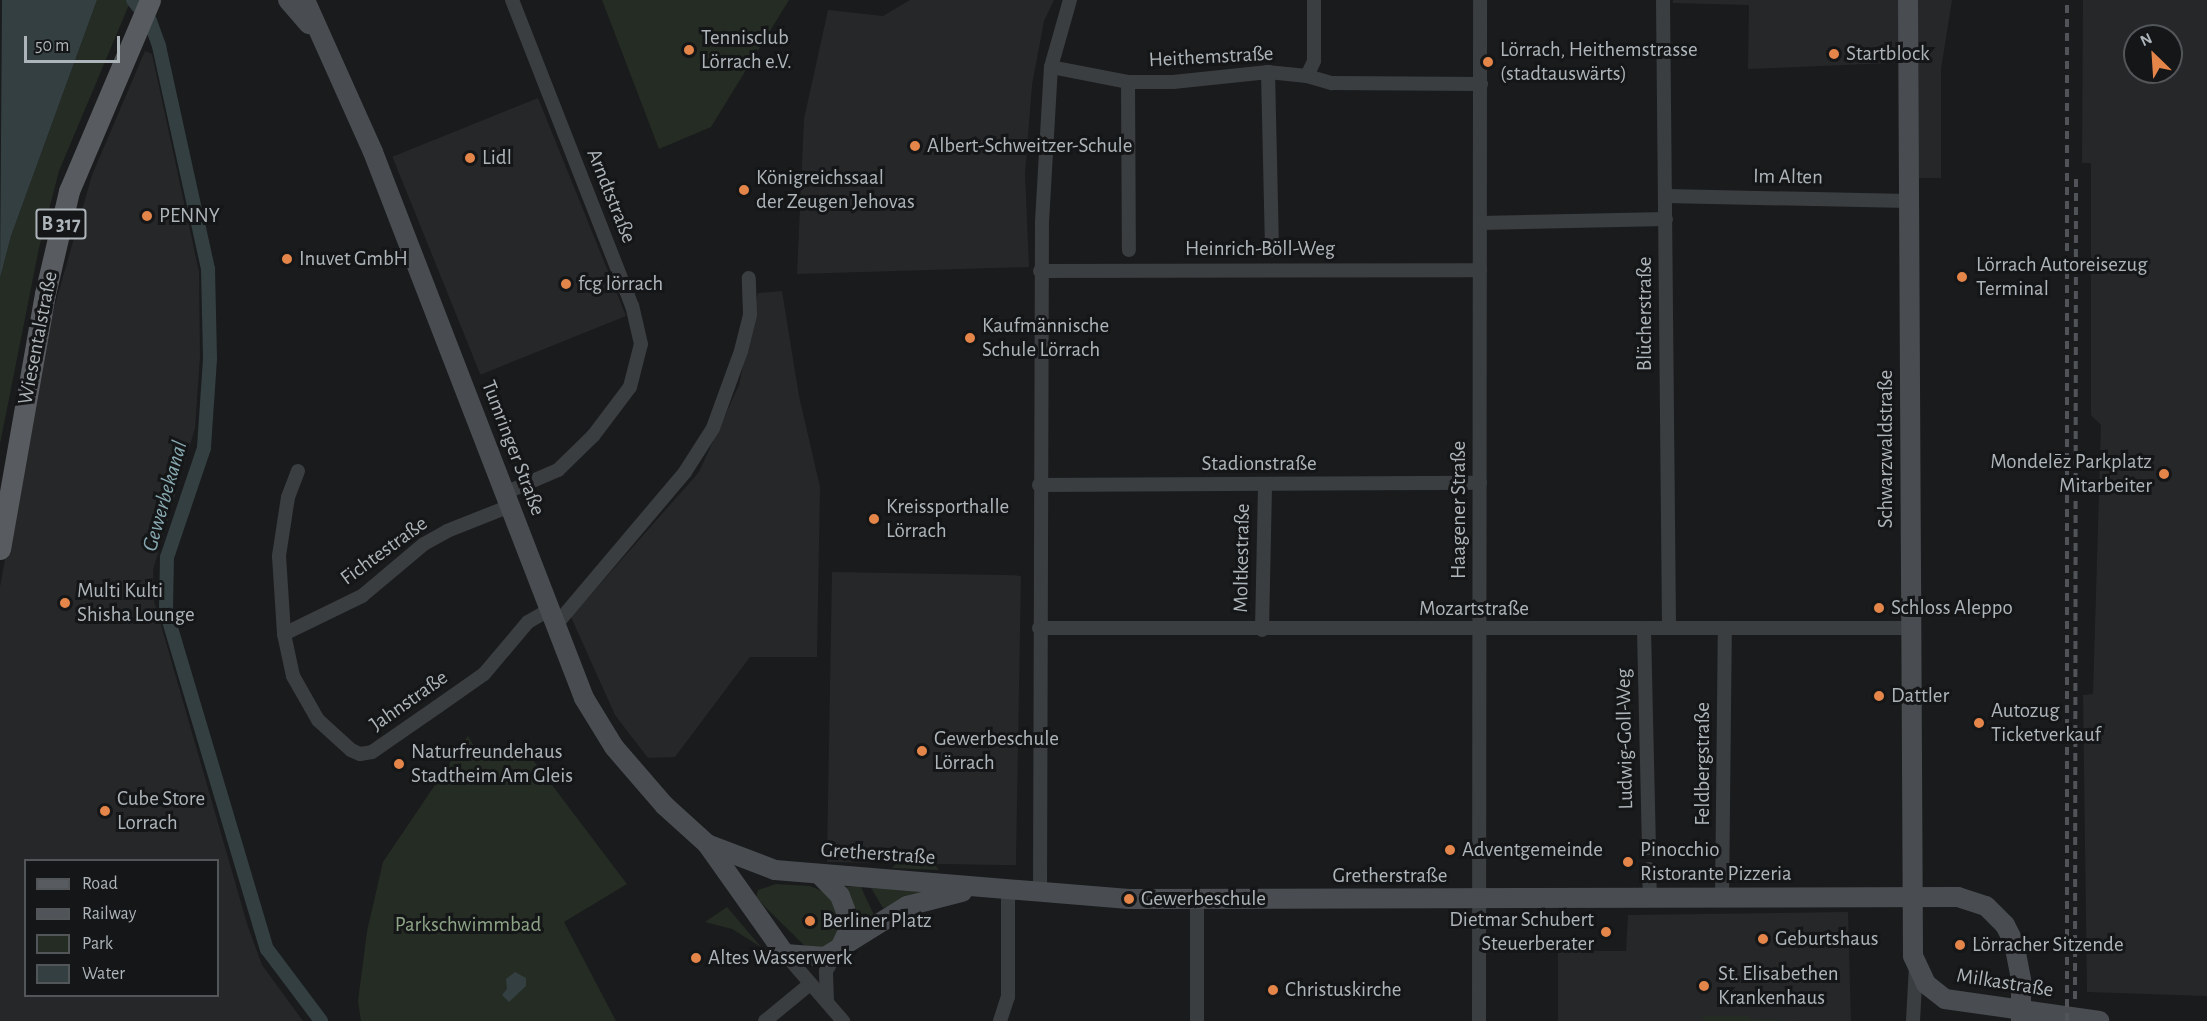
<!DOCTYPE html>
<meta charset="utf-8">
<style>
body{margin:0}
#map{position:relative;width:2207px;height:1021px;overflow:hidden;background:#1a1b1c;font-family:"Alegreya Sans",sans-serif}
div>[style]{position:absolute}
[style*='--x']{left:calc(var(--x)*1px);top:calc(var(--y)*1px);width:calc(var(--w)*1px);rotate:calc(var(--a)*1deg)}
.built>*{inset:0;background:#262729;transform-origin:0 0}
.green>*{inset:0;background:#252c24}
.water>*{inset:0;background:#333f41}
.canal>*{height:14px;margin:-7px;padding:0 7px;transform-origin:7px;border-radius:7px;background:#333f41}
.minor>*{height:14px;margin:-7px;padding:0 7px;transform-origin:7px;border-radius:7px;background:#3b3e41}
.secondary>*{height:20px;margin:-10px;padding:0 10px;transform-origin:10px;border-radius:10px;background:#494d51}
.primary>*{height:21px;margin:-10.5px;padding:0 10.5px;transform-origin:10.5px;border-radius:10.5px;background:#585b5f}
.rail>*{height:4px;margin-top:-2px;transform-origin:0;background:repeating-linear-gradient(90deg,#505458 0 8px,transparent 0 14px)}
.secondary-bridge>*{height:20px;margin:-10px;padding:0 10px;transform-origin:10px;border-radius:10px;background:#494d51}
.dots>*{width:16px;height:16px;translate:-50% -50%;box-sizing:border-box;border:3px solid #151617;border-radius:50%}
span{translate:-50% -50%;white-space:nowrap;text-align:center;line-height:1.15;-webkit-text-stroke:6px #151617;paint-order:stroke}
.shield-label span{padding:2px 4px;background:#151617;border:2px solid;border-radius:4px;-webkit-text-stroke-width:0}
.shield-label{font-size:20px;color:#aeb5ba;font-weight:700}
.poi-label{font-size:21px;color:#aeb5ba}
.left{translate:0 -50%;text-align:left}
.right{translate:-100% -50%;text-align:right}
.street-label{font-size:21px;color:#aeb5ba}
.park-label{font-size:21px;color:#8da486}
.water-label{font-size:22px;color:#88aab2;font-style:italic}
.legend{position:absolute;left:24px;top:859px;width:195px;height:138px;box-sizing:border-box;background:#151617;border:2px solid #525658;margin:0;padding:8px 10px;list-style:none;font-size:18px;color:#aeb5ba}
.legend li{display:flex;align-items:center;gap:12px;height:30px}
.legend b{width:30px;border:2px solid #525658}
.north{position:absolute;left:2123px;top:24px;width:60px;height:60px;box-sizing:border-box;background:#151617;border:2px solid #525658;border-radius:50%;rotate:335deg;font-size:16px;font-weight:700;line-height:24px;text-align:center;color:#aeb5ba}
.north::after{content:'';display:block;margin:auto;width:21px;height:27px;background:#e4854a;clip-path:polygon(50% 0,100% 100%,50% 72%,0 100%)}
.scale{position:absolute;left:24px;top:36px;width:96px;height:27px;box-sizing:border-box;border:3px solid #aeb5ba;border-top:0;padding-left:8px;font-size:18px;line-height:21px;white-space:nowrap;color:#aeb5ba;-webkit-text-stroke:4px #151617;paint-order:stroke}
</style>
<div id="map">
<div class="built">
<div style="clip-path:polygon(910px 0,1054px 0,1044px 21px,1032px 85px,1025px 174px,1029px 267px,797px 274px,804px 119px,828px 10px,883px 16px)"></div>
<div style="clip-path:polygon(1673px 0,1952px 0,1941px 69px,1941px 178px,1919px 178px,1915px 62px,1748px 69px,1749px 5px,1673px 3px)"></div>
<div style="clip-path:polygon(evenodd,2083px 0,2207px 0,2207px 996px,2087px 992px,2083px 695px,2093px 694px,2101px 425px,2091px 415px,2091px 163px,2082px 163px,2083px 0,2135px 36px,2171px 36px,2171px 72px,2135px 72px,2135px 36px)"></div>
<div style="clip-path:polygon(evenodd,145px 51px,152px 54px,199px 272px,200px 356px,195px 428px,153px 570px,154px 601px,248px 927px,262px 965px,303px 1021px,0 1021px,0 587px,45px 340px,92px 175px,145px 51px,26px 860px,218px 860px,218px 996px,26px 996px,26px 860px)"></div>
<div style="left:538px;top:98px;width:235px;height:157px;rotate:68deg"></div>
<div style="clip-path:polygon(782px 291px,799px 396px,820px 487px,817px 657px,750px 657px,675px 757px,648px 758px,615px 715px,571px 617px,699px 472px,739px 385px,758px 293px)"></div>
<div style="left:832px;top:572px;width:189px;height:290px;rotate:1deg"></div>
<div style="clip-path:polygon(1848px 912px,1851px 1021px,1558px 1021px,1558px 951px,1626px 951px,1628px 915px)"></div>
</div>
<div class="green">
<div style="clip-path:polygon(97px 0,131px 0,59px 171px,39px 248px,0 444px,0 278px,11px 236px)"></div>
<div style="clip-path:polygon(602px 0,789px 0,711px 127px,659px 149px)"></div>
<div style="clip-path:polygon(468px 736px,483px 761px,514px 745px,527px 752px,627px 884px,564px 922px,616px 1021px,361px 1021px,358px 1001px,367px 931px,383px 862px)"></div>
<div style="clip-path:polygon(912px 852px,929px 857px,939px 870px,892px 868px,902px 856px)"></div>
<div style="clip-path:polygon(776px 884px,810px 886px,829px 894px,843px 929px,835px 947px,810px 951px,756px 898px,758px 890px)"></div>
<div style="clip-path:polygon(845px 887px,861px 887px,874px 915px,861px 924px)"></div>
<div style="clip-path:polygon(871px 888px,942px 891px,883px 908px)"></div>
<div style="clip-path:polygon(727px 907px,761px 947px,732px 929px,705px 922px)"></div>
<div style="clip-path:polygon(1702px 1016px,1749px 1016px,1749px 1019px,1798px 1021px,1704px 1021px)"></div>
</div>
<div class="water">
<div style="clip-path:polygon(2px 0,97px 0,11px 236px,0 278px)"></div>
<div style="clip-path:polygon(515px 972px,526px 978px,526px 986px,509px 1002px,502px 995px,507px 989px,506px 979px)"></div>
</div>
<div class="canal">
<div style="--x:133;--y:0;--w:27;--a:51"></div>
<div style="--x:150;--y:21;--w:27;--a:70"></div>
<div style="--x:159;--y:46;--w:228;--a:77.6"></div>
<div style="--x:208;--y:269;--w:90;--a:88.7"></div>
<div style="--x:210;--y:359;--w:89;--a:93.9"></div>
<div style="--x:204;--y:448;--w:115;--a:108.7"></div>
<div style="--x:167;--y:557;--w:54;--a:91.1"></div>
<div style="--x:166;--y:611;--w:353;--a:73.4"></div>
<div style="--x:267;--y:949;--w:90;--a:53.1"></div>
</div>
<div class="minor">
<div style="--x:1663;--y:0;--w:628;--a:89.45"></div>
<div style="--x:1051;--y:67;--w:78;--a:11"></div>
<div style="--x:1128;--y:82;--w:45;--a:0"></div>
<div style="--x:1173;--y:82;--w:96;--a:-6"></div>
<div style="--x:1268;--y:72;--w:39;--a:6"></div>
<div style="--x:1307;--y:76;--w:26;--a:16"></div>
<div style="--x:1332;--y:83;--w:149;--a:0.4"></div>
<div style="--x:1268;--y:72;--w:178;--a:88.7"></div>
<div style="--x:1307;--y:76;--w:17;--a:-65"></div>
<div style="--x:1314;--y:61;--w:61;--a:-90"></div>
<div style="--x:1128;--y:82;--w:168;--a:89.7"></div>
<div style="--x:1666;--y:196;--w:243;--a:1.2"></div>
<div style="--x:1480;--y:223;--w:186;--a:-1.2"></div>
<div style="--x:1040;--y:271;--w:440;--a:-0.1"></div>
<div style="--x:298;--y:471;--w:28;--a:111"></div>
<div style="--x:288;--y:497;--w:60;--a:98.7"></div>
<div style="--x:279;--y:556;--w:78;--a:86.3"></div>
<div style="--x:284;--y:634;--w:43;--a:77.9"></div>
<div style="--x:293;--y:676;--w:51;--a:60.4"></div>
<div style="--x:318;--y:720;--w:45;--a:42.3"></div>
<div style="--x:351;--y:750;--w:10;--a:24"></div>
<div style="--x:360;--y:754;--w:12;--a:-9"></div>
<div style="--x:372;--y:752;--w:79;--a:-34.7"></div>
<div style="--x:437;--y:707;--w:57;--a:-35.1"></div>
<div style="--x:484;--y:674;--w:68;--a:-49.8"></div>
<div style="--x:528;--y:622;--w:24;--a:-30"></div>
<div style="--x:1039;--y:485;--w:441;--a:-0.3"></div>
<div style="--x:505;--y:493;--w:58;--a:-23.5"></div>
<div style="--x:558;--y:470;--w:49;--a:-44.2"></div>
<div style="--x:593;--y:436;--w:61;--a:-52.9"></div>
<div style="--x:630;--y:387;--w:44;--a:-75.7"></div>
<div style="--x:641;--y:344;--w:39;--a:-103"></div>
<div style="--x:632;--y:306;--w:329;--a:-111.4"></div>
<div style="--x:555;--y:626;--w:202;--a:-49.8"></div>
<div style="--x:685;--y:472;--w:52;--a:-57.5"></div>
<div style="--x:713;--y:428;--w:82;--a:-70"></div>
<div style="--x:741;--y:351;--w:38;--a:-76"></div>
<div style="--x:750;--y:314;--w:36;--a:-92"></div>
<div style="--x:1039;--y:628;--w:871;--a:0"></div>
<div style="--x:1644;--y:629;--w:219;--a:88.7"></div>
<div style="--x:1262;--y:630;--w:144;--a:-88.8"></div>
<div style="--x:284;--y:634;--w:87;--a:-26"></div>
<div style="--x:362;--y:596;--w:81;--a:-40"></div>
<div style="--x:424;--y:544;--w:26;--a:-29"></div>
<div style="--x:447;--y:531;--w:68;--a:-21.6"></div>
<div style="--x:1649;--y:869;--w:31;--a:88"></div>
<div style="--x:1040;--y:893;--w:671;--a:-89.83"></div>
<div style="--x:1042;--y:222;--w:155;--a:-86.7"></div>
<div style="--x:1051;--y:67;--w:70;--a:-74.2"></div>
<div style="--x:1197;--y:900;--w:121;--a:90"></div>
<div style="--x:1722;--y:900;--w:272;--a:-89.4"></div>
<div style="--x:785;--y:954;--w:89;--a:49.1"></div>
<div style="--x:827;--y:1002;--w:31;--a:-92"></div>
<div style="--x:826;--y:971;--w:21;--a:-59"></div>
<div style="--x:765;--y:1021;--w:58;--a:-39.4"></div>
<div style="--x:1000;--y:1021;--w:25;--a:-72"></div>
<div style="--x:1008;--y:997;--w:106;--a:-90"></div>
<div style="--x:1479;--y:1021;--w:1021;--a:-89.94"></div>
<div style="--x:1913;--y:1021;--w:56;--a:-86.9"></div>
</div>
<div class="secondary">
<div style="--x:288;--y:0;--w:32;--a:49"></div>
<div style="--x:305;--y:0;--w:167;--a:65.9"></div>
<div style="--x:373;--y:152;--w:585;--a:68.87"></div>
<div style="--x:584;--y:698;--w:57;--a:58.5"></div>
<div style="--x:614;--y:747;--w:77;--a:49.2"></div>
<div style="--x:664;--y:805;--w:58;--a:42.2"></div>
<div style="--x:707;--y:844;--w:135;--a:54.7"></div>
<div style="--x:785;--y:954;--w:40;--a:4.3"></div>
<div style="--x:825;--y:957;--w:97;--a:-31.9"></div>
<div style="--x:907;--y:906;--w:57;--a:-14.3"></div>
<div style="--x:1908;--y:0;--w:956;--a:89.7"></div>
<div style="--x:1913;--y:956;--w:31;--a:65"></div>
<div style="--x:1926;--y:984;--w:24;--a:38"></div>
<div style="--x:1945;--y:999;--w:156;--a:8.1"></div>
<div style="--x:707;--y:844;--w:73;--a:20.9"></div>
<div style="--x:775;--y:870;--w:355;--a:4.7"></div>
<div style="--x:1129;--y:899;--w:829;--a:-0.14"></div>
<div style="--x:1958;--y:897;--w:29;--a:18"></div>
<div style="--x:1986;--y:906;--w:27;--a:45"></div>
<div style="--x:2005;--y:925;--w:20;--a:63"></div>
<div style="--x:2014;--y:943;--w:38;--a:79"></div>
<div style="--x:820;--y:875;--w:29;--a:46"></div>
<div style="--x:840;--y:896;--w:25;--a:69"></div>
<div style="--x:849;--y:919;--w:10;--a:90"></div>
<div style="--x:849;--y:929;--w:23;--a:115"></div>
</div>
<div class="primary">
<div style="--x:0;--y:549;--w:259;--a:-80"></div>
<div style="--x:45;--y:294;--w:106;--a:-76.9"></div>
<div style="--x:69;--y:191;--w:207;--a:-67"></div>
</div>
<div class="rail">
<div style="--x:2075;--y:999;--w:822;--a:-89.93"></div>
<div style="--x:2067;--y:1021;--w:1021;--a:-90"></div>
</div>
<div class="secondary-bridge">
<div style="--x:2021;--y:1021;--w:41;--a:-90"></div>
</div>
<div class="dots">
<div style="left:689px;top:50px;background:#e4854a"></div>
<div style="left:1834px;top:54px;background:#e4854a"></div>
<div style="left:1488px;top:62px;background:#e4854a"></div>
<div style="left:915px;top:146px;background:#e4854a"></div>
<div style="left:470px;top:158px;background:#e4854a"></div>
<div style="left:744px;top:190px;background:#e4854a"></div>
<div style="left:147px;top:216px;background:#e4854a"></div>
<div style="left:287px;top:259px;background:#e4854a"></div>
<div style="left:1962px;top:277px;background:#e4854a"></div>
<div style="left:566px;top:284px;background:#e4854a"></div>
<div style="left:970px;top:338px;background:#e4854a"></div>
<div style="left:2164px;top:474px;background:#e4854a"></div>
<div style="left:874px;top:519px;background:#e4854a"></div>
<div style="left:65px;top:603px;background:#e4854a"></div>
<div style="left:1879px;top:608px;background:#e4854a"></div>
<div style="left:1879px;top:696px;background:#e4854a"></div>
<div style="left:1979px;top:723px;background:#e4854a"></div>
<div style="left:922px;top:751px;background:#e4854a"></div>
<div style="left:399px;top:764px;background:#e4854a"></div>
<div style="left:105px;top:811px;background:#e4854a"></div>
<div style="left:1450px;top:850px;background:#e4854a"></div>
<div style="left:1628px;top:862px;background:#e4854a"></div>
<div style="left:1129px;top:899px;background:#e4854a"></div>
<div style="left:810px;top:921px;background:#e4854a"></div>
<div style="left:1606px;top:932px;background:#e4854a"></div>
<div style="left:1763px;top:939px;background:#e4854a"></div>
<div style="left:1960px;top:945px;background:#e4854a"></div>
<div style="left:696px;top:958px;background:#e4854a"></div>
<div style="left:1704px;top:986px;background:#e4854a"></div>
<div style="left:1273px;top:990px;background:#e4854a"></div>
</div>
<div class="shield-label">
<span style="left:61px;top:224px">B 317</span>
</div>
<div class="poi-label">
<span class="left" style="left:701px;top:50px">Tennisclub<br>Lörrach e.V.</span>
<span class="left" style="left:1500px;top:62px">Lörrach, Heithemstrasse<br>(stadtauswärts)</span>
<span class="left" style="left:1846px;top:54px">Startblock</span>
<span class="left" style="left:927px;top:146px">Albert-Schweitzer-Schule</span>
<span class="left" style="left:482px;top:158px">Lidl</span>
<span class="left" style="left:756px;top:190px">Königreichssaal<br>der Zeugen Jehovas</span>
<span class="left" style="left:159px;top:216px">PENNY</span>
<span class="left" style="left:299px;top:259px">Inuvet GmbH</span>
<span class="left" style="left:1976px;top:277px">Lörrach Autoreisezug<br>Terminal</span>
<span class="left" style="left:578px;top:284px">fcg lörrach</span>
<span class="left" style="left:982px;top:338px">Kaufmännische<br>Schule Lörrach</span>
<span class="right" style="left:2152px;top:474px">Mondelēz Parkplatz<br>Mitarbeiter</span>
<span class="left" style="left:886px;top:519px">Kreissporthalle<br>Lörrach</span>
<span class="left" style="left:77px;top:603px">Multi Kulti<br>Shisha Lounge</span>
<span class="left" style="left:1891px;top:608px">Schloss Aleppo</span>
<span class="left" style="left:1891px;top:696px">Dattler</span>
<span class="left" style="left:1991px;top:723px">Autozug<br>Ticketverkauf</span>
<span class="left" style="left:934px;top:751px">Gewerbeschule<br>Lörrach</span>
<span class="left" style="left:411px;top:764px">Naturfreundehaus<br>Stadtheim Am Gleis</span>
<span class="left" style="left:117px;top:811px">Cube Store<br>Lorrach</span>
<span class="left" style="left:1462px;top:850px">Adventgemeinde</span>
<span class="left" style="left:1640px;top:862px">Pinocchio<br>Ristorante Pizzeria</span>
<span class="left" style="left:1141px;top:899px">Gewerbeschule</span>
<span class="right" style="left:1594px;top:932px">Dietmar Schubert<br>Steuerberater</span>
<span class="left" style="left:822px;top:921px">Berliner Platz</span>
<span class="left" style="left:1775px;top:939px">Geburtshaus</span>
<span class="left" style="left:1972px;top:945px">Lörracher Sitzende</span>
<span class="left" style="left:708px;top:958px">Altes Wasserwerk</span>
<span class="left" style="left:1718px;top:986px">St. Elisabethen<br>Krankenhaus</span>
<span class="left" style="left:1285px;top:990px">Christuskirche</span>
</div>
<div class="street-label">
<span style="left:1211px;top:57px;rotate:-3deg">Heithemstraße</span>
<span style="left:1788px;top:177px;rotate:1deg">Im Alten</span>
<span style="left:611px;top:196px;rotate:68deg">Arndtstraße</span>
<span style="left:1260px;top:249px">Heinrich-Böll-Weg</span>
<span style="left:1645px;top:314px;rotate:-90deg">Blücherstraße</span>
<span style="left:38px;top:338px;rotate:-79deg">Wiesentalstraße</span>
<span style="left:513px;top:448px;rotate:69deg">Tumringer Straße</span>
<span style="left:1886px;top:449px;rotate:-90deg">Schwarzwaldstraße</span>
<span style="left:1259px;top:464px">Stadionstraße</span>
<span style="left:1459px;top:510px;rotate:-90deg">Haagener Straße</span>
<span style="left:384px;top:551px;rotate:-36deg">Fichtestraße</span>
<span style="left:1242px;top:558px;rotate:-89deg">Moltkestraße</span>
<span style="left:1474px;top:609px">Mozartstraße</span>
<span style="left:409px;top:701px;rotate:-35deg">Jahnstraße</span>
<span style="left:1625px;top:739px;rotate:-91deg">Ludwig-Goll-Weg</span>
<span style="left:1703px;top:764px;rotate:-90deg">Feldbergstraße</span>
<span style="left:878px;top:854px;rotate:4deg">Gretherstraße</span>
<span style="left:1390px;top:876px">Gretherstraße</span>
<span style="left:2005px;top:983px;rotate:9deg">Milkastraße</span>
</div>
<div class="park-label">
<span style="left:468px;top:925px">Parkschwimmbad</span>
</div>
<div class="water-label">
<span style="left:165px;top:496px;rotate:-74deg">Gewerbekanal</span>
</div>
<ul class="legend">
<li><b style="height:8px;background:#585b5f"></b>Road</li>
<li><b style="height:8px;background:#505458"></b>Railway</li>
<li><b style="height:16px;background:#252c24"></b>Park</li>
<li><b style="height:16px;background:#333f41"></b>Water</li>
</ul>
<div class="north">N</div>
<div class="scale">50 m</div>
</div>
